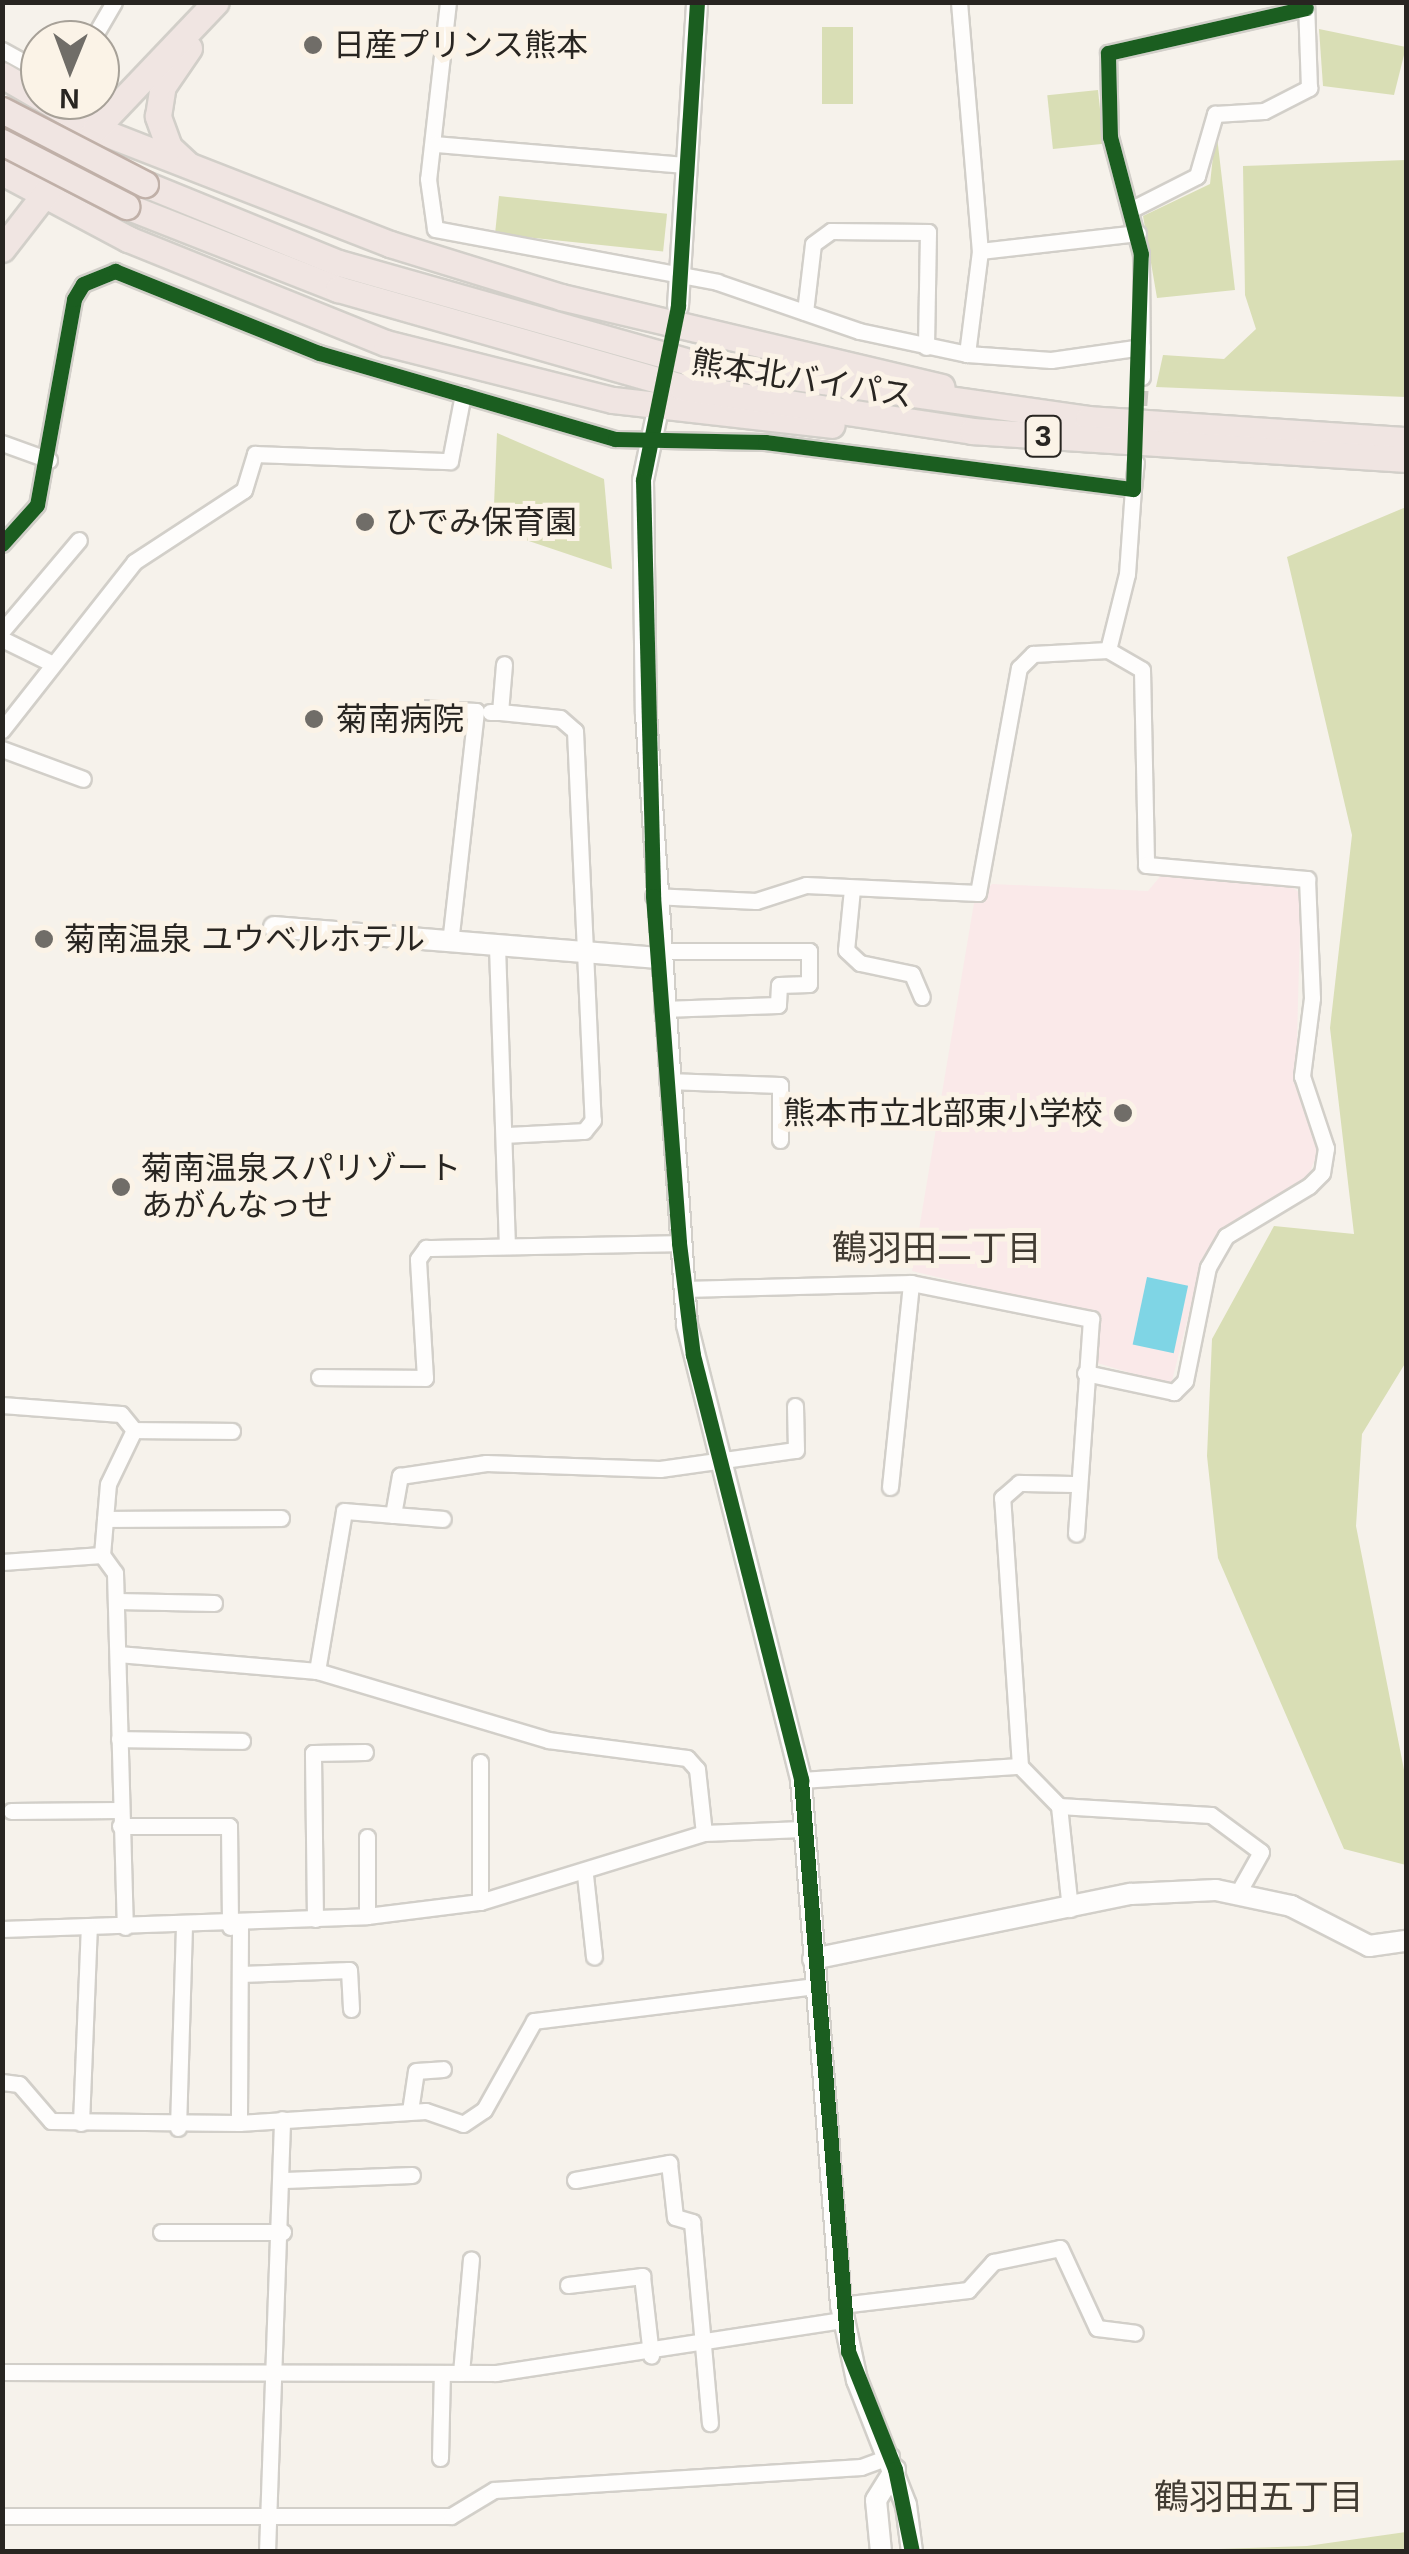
<!DOCTYPE html>
<meta charset="utf-8">
<style>
body{margin:0}
#map{position:relative;width:1409px;height:2554px;overflow:hidden;background:#f6f2eb;font-family:Helvetica,"Noto Sans JP",sans-serif}
div>[style]{position:absolute}
[style*='--x']{left:calc(var(--x)*1px);top:calc(var(--y)*1px);width:calc(var(--w)*1px);rotate:calc(var(--a)*1deg)}
.education>*{inset:0;background:#fae9e9}
.green>*{inset:0;background:#d9deb5;transform-origin:0 0}
.water>*{inset:0;background:#7fd5e5;transform-origin:0 0}
.minor-tunnel>*{height:15px;margin-top:-7.5px;transform-origin:0;background:repeating-linear-gradient(90deg,#cdc9c3 0 15px,transparent 0 23px)}
.roads{filter:drop-shadow(2px 0 #d2cfc9) drop-shadow(-2px 0 #d2cfc9) drop-shadow(0 2px #d2cfc9) drop-shadow(0 -2px #d2cfc9)}
.minor>*{height:15px;margin:-7.5px;padding:0 7.5px;transform-origin:7.5px;border-radius:7.5px;background:#fefdfc}
.tertiary>*{height:20px;margin:-10px;padding:0 10px;transform-origin:10px;border-radius:10px;background:#fefdfc}
.trunk>*{height:25px;margin:-12.5px;padding:0 12.5px;transform-origin:12.5px;border-radius:12.5px;background:#f0e5e2}
.bridges{filter:drop-shadow(2px 0 #c0b0a8) drop-shadow(-2px 0 #c0b0a8) drop-shadow(0 2px #c0b0a8) drop-shadow(0 -2px #c0b0a8)}
.trunk-bridge>*{height:25px;margin:-12.5px;padding:0 12.5px;transform-origin:12.5px;border-radius:12.5px;background:#f0e5e2}
.cycleway>*{height:15px;margin:-7.5px;padding:0 7.5px;transform-origin:7.5px;border-radius:7.5px;background:#1b5e20}
.dots>*{width:28px;height:28px;translate:-50% -50%;box-sizing:border-box;border:5px solid #fbf3e7;border-radius:50%}
span{translate:-50% -50%;white-space:nowrap;text-align:center;line-height:1.15;-webkit-text-stroke:10px #fbf3e7;paint-order:stroke}
.shield-label span{padding:2px 8px;background:#fbf3e7;border:2px solid;border-radius:8px;-webkit-text-stroke-width:0}
.shield-label{font-size:30px;color:#282521;font-weight:700}
.poi-label{font-size:32px;color:#282521}
.left{translate:0 -50%;text-align:left}
.right{translate:-100% -50%;text-align:right}
.street-label{font-size:32px;color:#282521}
.neighbourhood-label{font-size:35px;color:#413b32}
.frame{position:absolute;inset:0;border:5px solid #282521;pointer-events:none}
.north{position:absolute;left:20px;top:20px;width:100px;height:100px;box-sizing:border-box;background:#fbf3e7;border:2px solid #a7a198;border-radius:50%;rotate:181deg;font-size:28px;font-weight:700;line-height:40px;text-align:center;color:#282521}
.north::after{content:'';display:block;margin:auto;width:35px;height:45px;background:#706d68;clip-path:polygon(50% 0,100% 100%,50% 72%,0 100%)}
</style>
<div id="map">
<div class="education">
<div style="clip-path:polygon(1163px 873px,1287px 883px,1301px 894px,1296px 1076px,1319px 1150px,1306px 1181px,1222px 1231px,1201px 1265px,1171px 1385px,1094px 1362px,1097px 1315px,912px 1271px,974px 903px,992px 884px,1148px 891px)"></div>
</div>
<div class="green">
<div style="left:822px;top:27px;width:31px;height:77px"></div>
<div style="clip-path:polygon(1319px 29px,1406px 47px,1394px 95px,1323px 86px)"></div>
<div style="left:1098px;top:90px;width:54px;height:51px;rotate:84deg"></div>
<div style="clip-path:polygon(1216px 128px,1235px 290px,1157px 298px,1143px 216px,1210px 184px)"></div>
<div style="clip-path:polygon(1406px 160px,1406px 397px,1156px 387px,1163px 355px,1224px 359px,1256px 329px,1245px 295px,1243px 166px)"></div>
<div style="left:499px;top:196px;width:169px;height:38px;rotate:6deg"></div>
<div style="clip-path:polygon(497px 433px,604px 479px,612px 569px,493px 529px)"></div>
<div style="clip-path:polygon(1406px 507px,1406px 1362px,1362px 1434px,1356px 1526px,1406px 1780px,1406px 1865px,1344px 1849px,1218px 1558px,1207px 1456px,1212px 1339px,1274px 1226px,1354px 1234px,1330px 1028px,1352px 835px,1287px 557px)"></div>
<div style="clip-path:polygon(1406px 2532px,1406px 2551px,1157px 2551px,1307px 2546px)"></div>
</div>
<div class="water">
<div style="left:1147px;top:1277px;width:42px;height:69px;rotate:12deg"></div>
</div>
<div class="minor-tunnel">
<div style="--x:1138;--y:428;--w:51;--a:-85.5"></div>
</div>
<div class="roads">
<div class="minor">
<div style="--x:448;--y:2;--w:178;--a:96.4"></div>
<div style="--x:428;--y:179;--w:50;--a:82"></div>
<div style="--x:435;--y:229;--w:287;--a:10.6"></div>
<div style="--x:717;--y:282;--w:150;--a:19"></div>
<div style="--x:859;--y:331;--w:110;--a:12"></div>
<div style="--x:959;--y:2;--w:250;--a:85.2"></div>
<div style="--x:980;--y:251;--w:104;--a:97.2"></div>
<div style="--x:967;--y:354;--w:84;--a:4.1"></div>
<div style="--x:1051;--y:360;--w:92;--a:-8.1"></div>
<div style="--x:92;--y:40;--w:44;--a:-59.9"></div>
<div style="--x:2;--y:50;--w:43;--a:28.9"></div>
<div style="--x:435;--y:144;--w:252;--a:4.8"></div>
<div style="--x:1132;--y:209;--w:73;--a:-26.9"></div>
<div style="--x:1197;--y:176;--w:65;--a:-73.8"></div>
<div style="--x:1215;--y:114;--w:49;--a:-3.5"></div>
<div style="--x:1264;--y:111;--w:51;--a:-27.1"></div>
<div style="--x:1309;--y:88;--w:86;--a:-92"></div>
<div style="--x:980;--y:251;--w:159;--a:-6.5"></div>
<div style="--x:805;--y:312;--w:68;--a:-83.3"></div>
<div style="--x:813;--y:244;--w:22;--a:-36"></div>
<div style="--x:831;--y:231;--w:97;--a:0.6"></div>
<div style="--x:928;--y:232;--w:115;--a:91"></div>
<div style="--x:1142;--y:377;--w:123;--a:-90.5"></div>
<div style="--x:1141;--y:254;--w:121;--a:-104.8"></div>
<div style="--x:1110;--y:137;--w:84;--a:-91.4"></div>
<div style="--x:1108;--y:53;--w:203;--a:-12.8"></div>
<div style="--x:2;--y:443;--w:50;--a:19.9"></div>
<div style="--x:2;--y:544;--w:52;--a:-48.1"></div>
<div style="--x:37;--y:505;--w:209;--a:-79.8"></div>
<div style="--x:74;--y:299;--w:17;--a:-59"></div>
<div style="--x:83;--y:284;--w:35;--a:-22"></div>
<div style="--x:115;--y:271;--w:220;--a:21.9"></div>
<div style="--x:319;--y:353;--w:308;--a:16.2"></div>
<div style="--x:615;--y:439;--w:150;--a:1.1"></div>
<div style="--x:765;--y:442;--w:371;--a:7.3"></div>
<div style="--x:1133;--y:489;--w:27;--a:-84"></div>
<div style="--x:2;--y:631;--w:119;--a:-49.8"></div>
<div style="--x:2;--y:639;--w:55;--a:26.1"></div>
<div style="--x:1108;--y:650;--w:78;--a:-76"></div>
<div style="--x:1127;--y:574;--w:85;--a:-86"></div>
<div style="--x:419;--y:708;--w:57;--a:3"></div>
<div style="--x:476;--y:711;--w:231;--a:96.4"></div>
<div style="--x:490;--y:712;--w:10;--a:0"></div>
<div style="--x:500;--y:712;--w:48;--a:-85.2"></div>
<div style="--x:500;--y:712;--w:60;--a:5.7"></div>
<div style="--x:560;--y:718;--w:20;--a:41"></div>
<div style="--x:575;--y:731;--w:389;--a:87.4"></div>
<div style="--x:593;--y:1120;--w:14;--a:129"></div>
<div style="--x:584;--y:1131;--w:79;--a:177.1"></div>
<div style="--x:2;--y:730;--w:214;--a:-51.8"></div>
<div style="--x:134;--y:562;--w:131;--a:-33.2"></div>
<div style="--x:244;--y:490;--w:38;--a:-73"></div>
<div style="--x:255;--y:454;--w:195;--a:2.1"></div>
<div style="--x:450;--y:461;--w:68;--a:-79"></div>
<div style="--x:2;--y:749;--w:86;--a:20.3"></div>
<div style="--x:852;--y:889;--w:61;--a:95.6"></div>
<div style="--x:846;--y:950;--w:19;--a:43"></div>
<div style="--x:860;--y:963;--w:53;--a:11.9"></div>
<div style="--x:912;--y:974;--w:25;--a:67"></div>
<div style="--x:653;--y:896;--w:103;--a:2.8"></div>
<div style="--x:756;--y:901;--w:52;--a:-17.7"></div>
<div style="--x:806;--y:885;--w:172;--a:2.7"></div>
<div style="--x:978;--y:893;--w:229;--a:-79.7"></div>
<div style="--x:1019;--y:668;--w:20;--a:-45"></div>
<div style="--x:1033;--y:654;--w:75;--a:-3.1"></div>
<div style="--x:1108;--y:650;--w:39;--a:30"></div>
<div style="--x:1142;--y:670;--w:195;--a:88.8"></div>
<div style="--x:1146;--y:865;--w:162;--a:5"></div>
<div style="--x:1307;--y:879;--w:119;--a:87.6"></div>
<div style="--x:1312;--y:998;--w:79;--a:97.3"></div>
<div style="--x:1302;--y:1076;--w:76;--a:71.6"></div>
<div style="--x:1326;--y:1148;--w:25;--a:99"></div>
<div style="--x:1322;--y:1173;--w:18;--a:135"></div>
<div style="--x:1309;--y:1186;--w:97;--a:148.9"></div>
<div style="--x:1226;--y:1236;--w:36;--a:120"></div>
<div style="--x:1208;--y:1267;--w:116;--a:101.4"></div>
<div style="--x:1185;--y:1381;--w:16;--a:135"></div>
<div style="--x:1174;--y:1392;--w:91;--a:-167.9"></div>
<div style="--x:497;--y:946;--w:299;--a:88.1"></div>
<div style="--x:658;--y:951;--w:151;--a:0"></div>
<div style="--x:809;--y:951;--w:33;--a:90"></div>
<div style="--x:809;--y:984;--w:30;--a:178"></div>
<div style="--x:779;--y:985;--w:20;--a:93"></div>
<div style="--x:778;--y:1005;--w:116;--a:178"></div>
<div style="--x:667;--y:1081;--w:113;--a:2"></div>
<div style="--x:780;--y:1085;--w:55;--a:90"></div>
<div style="--x:684;--y:1289;--w:227;--a:-1.5"></div>
<div style="--x:911;--y:1283;--w:184;--a:11.3"></div>
<div style="--x:1091;--y:1319;--w:215;--a:94"></div>
<div style="--x:319;--y:1377;--w:106;--a:0.5"></div>
<div style="--x:425;--y:1378;--w:119;--a:-93.4"></div>
<div style="--x:418;--y:1259;--w:14;--a:-54"></div>
<div style="--x:426;--y:1248;--w:253;--a:-1.1"></div>
<div style="--x:2;--y:1405;--w:119;--a:4.3"></div>
<div style="--x:121;--y:1414;--w:21;--a:51"></div>
<div style="--x:890;--y:1487;--w:205;--a:-84.1"></div>
<div style="--x:393;--y:1515;--w:40;--a:-80"></div>
<div style="--x:400;--y:1476;--w:87;--a:-8.6"></div>
<div style="--x:486;--y:1463;--w:174;--a:2"></div>
<div style="--x:660;--y:1469;--w:137;--a:-8"></div>
<div style="--x:796;--y:1450;--w:44;--a:-91.3"></div>
<div style="--x:105;--y:1519;--w:176;--a:-0.3"></div>
<div style="--x:102;--y:1555;--w:71;--a:-85.2"></div>
<div style="--x:108;--y:1484;--w:60;--a:-64.3"></div>
<div style="--x:134;--y:1430;--w:98;--a:0.6"></div>
<div style="--x:2;--y:1562;--w:100;--a:-4"></div>
<div style="--x:102;--y:1555;--w:22;--a:54"></div>
<div style="--x:115;--y:1573;--w:354;--a:88.4"></div>
<div style="--x:117;--y:1601;--w:97;--a:1.2"></div>
<div style="--x:118;--y:1654;--w:200;--a:4.9"></div>
<div style="--x:317;--y:1671;--w:241;--a:16.6"></div>
<div style="--x:548;--y:1740;--w:140;--a:7.4"></div>
<div style="--x:687;--y:1758;--w:15;--a:48"></div>
<div style="--x:697;--y:1769;--w:64;--a:83.8"></div>
<div style="--x:317;--y:1671;--w:162;--a:-80.4"></div>
<div style="--x:344;--y:1511;--w:99;--a:4.6"></div>
<div style="--x:119;--y:1739;--w:123;--a:0.9"></div>
<div style="--x:480;--y:1762;--w:140;--a:90"></div>
<div style="--x:801;--y:1780;--w:219;--a:-3.7"></div>
<div style="--x:1059;--y:1806;--w:56;--a:-134.3"></div>
<div style="--x:1020;--y:1766;--w:269;--a:-93.8"></div>
<div style="--x:1002;--y:1498;--w:23;--a:-41"></div>
<div style="--x:1019;--y:1483;--w:58;--a:1"></div>
<div style="--x:11;--y:1811;--w:108;--a:-0.5"></div>
<div style="--x:120;--y:1826;--w:109;--a:0"></div>
<div style="--x:229;--y:1826;--w:101;--a:89.4"></div>
<div style="--x:367;--y:1837;--w:79;--a:90"></div>
<div style="--x:585;--y:1875;--w:82;--a:83.7"></div>
<div style="--x:1070;--y:1909;--w:104;--a:-96.1"></div>
<div style="--x:1059;--y:1806;--w:152;--a:3.4"></div>
<div style="--x:1211;--y:1815;--w:62;--a:36.5"></div>
<div style="--x:1261;--y:1852;--w:47;--a:119.3"></div>
<div style="--x:315;--y:1919;--w:166;--a:-90.7"></div>
<div style="--x:313;--y:1753;--w:52;--a:-1.1"></div>
<div style="--x:240;--y:1926;--w:197;--a:90.3"></div>
<div style="--x:239;--y:2123;--w:187;--a:-3.7"></div>
<div style="--x:426;--y:2111;--w:39;--a:19"></div>
<div style="--x:463;--y:2124;--w:25;--a:-34"></div>
<div style="--x:484;--y:2110;--w:102;--a:-60.7"></div>
<div style="--x:534;--y:2021;--w:284;--a:-7.1"></div>
<div style="--x:2;--y:1929;--w:365;--a:-2"></div>
<div style="--x:367;--y:1916;--w:114;--a:-7.1"></div>
<div style="--x:480;--y:1902;--w:234;--a:-17.1"></div>
<div style="--x:704;--y:1833;--w:98;--a:-2.3"></div>
<div style="--x:241;--y:1974;--w:108;--a:-2.1"></div>
<div style="--x:349;--y:1970;--w:39;--a:87"></div>
<div style="--x:2;--y:2082;--w:17;--a:7"></div>
<div style="--x:19;--y:2084;--w:49;--a:49.1"></div>
<div style="--x:51;--y:2121;--w:188;--a:0.6"></div>
<div style="--x:410;--y:2111;--w:40;--a:-81.5"></div>
<div style="--x:416;--y:2071;--w:27;--a:-4"></div>
<div style="--x:81;--y:2123;--w:197;--a:-87.7"></div>
<div style="--x:178;--y:2128;--w:201;--a:-88.3"></div>
<div style="--x:285;--y:2180;--w:127;--a:-2.3"></div>
<div style="--x:575;--y:2180;--w:96;--a:-10.3"></div>
<div style="--x:669;--y:2163;--w:54;--a:83.7"></div>
<div style="--x:675;--y:2217;--w:18;--a:16"></div>
<div style="--x:692;--y:2222;--w:202;--a:84.9"></div>
<div style="--x:161;--y:2232;--w:122;--a:0"></div>
<div style="--x:568;--y:2285;--w:75;--a:-6.9"></div>
<div style="--x:642;--y:2276;--w:80;--a:83.5"></div>
<div style="--x:841;--y:2305;--w:128;--a:-6.7"></div>
<div style="--x:968;--y:2290;--w:38;--a:-48"></div>
<div style="--x:993;--y:2262;--w:68;--a:-11.8"></div>
<div style="--x:1060;--y:2248;--w:88;--a:65.2"></div>
<div style="--x:1097;--y:2328;--w:38;--a:7"></div>
<div style="--x:2;--y:2372;--w:494;--a:0.1"></div>
<div style="--x:496;--y:2373;--w:351;--a:-8.7"></div>
<div style="--x:461;--y:2373;--w:114;--a:-85"></div>
<div style="--x:440;--y:2458;--w:85;--a:-88.7"></div>
<div style="--x:2;--y:2516;--w:449;--a:0"></div>
<div style="--x:451;--y:2516;--w:50;--a:-31.2"></div>
<div style="--x:494;--y:2490;--w:368;--a:-3.6"></div>
<div style="--x:861;--y:2467;--w:32;--a:-20"></div>
<div style="--x:267;--y:2552;--w:433;--a:-88"></div>
</div>
<div class="tertiary">
<div style="--x:678;--y:306;--w:305;--a:-86.4"></div>
<div style="--x:656;--y:419;--w:62;--a:102"></div>
<div style="--x:643;--y:480;--w:234;--a:89.3"></div>
<div style="--x:646;--y:714;--w:612;--a:86.16"></div>
<div style="--x:687;--y:1325;--w:469;--a:75.9"></div>
<div style="--x:801;--y:1780;--w:527;--a:85.64"></div>
<div style="--x:841;--y:2305;--w:77;--a:78"></div>
<div style="--x:857;--y:2380;--w:134;--a:68.6"></div>
<div style="--x:906;--y:2505;--w:47;--a:82.7"></div>
<div style="--x:274;--y:927;--w:385;--a:4.6"></div>
<div style="--x:813;--y:1959;--w:325;--a:-11.6"></div>
<div style="--x:1131;--y:1894;--w:85;--a:-2.7"></div>
<div style="--x:1216;--y:1890;--w:77;--a:12"></div>
<div style="--x:1291;--y:1906;--w:88;--a:27.1"></div>
<div style="--x:1369;--y:1946;--w:37;--a:-8"></div>
<div style="--x:881;--y:2552;--w:52;--a:-95.5"></div>
<div style="--x:876;--y:2500;--w:36;--a:-58"></div>
</div>
<div class="trunk">
<div style="--x:2;--y:75;--w:44;--a:30.1"></div>
<div style="--x:45;--y:100;--w:58;--a:30.1"></div>
<div style="--x:95;--y:129;--w:317;--a:21.3"></div>
<div style="--x:390;--y:244;--w:179;--a:17.2"></div>
<div style="--x:561;--y:297;--w:391;--a:13.3"></div>
<div style="--x:187;--y:164;--w:25;--a:-137"></div>
<div style="--x:169;--y:147;--w:33;--a:-110"></div>
<div style="--x:158;--y:116;--w:30;--a:-81"></div>
<div style="--x:163;--y:86;--w:46;--a:-55.6"></div>
<div style="--x:2;--y:172;--w:143;--a:28"></div>
<div style="--x:128;--y:239;--w:278;--a:22"></div>
<div style="--x:386;--y:343;--w:234;--a:14.1"></div>
<div style="--x:613;--y:400;--w:220;--a:6.5"></div>
<div style="--x:145;--y:184;--w:209;--a:22.2"></div>
<div style="--x:339;--y:263;--w:363;--a:15.8"></div>
<div style="--x:688;--y:362;--w:404;--a:8.1"></div>
<div style="--x:1088;--y:419;--w:319;--a:3.8"></div>
<div style="--x:126;--y:206;--w:228;--a:21.4"></div>
<div style="--x:338;--y:289;--w:358;--a:15.9"></div>
<div style="--x:682;--y:387;--w:293;--a:8.6"></div>
<div style="--x:972;--y:431;--w:435;--a:3.7"></div>
<div style="--x:2;--y:249;--w:152;--a:-52.2"></div>
<div style="--x:95;--y:129;--w:175;--a:-46.4"></div>
</div>
</div>
<div class="bridges">
<div class="trunk-bridge">
<div style="--x:2;--y:110;--w:161;--a:27.4"></div>
<div style="--x:2;--y:142;--w:140;--a:27.3"></div>
</div>
</div>
<div class="cycleway">
<div style="--x:697;--y:2;--w:305;--a:93.6"></div>
<div style="--x:678;--y:306;--w:177;--a:101.4"></div>
<div style="--x:643;--y:480;--w:416;--a:88.6"></div>
<div style="--x:653;--y:896;--w:348;--a:85.7"></div>
<div style="--x:679;--y:1243;--w:113;--a:82.9"></div>
<div style="--x:693;--y:1355;--w:439;--a:75.7"></div>
<div style="--x:801;--y:1780;--w:573;--a:85.29"></div>
<div style="--x:848;--y:2351;--w:127;--a:68.3"></div>
<div style="--x:895;--y:2469;--w:85;--a:78.4"></div>
<div style="--x:2;--y:544;--w:52;--a:-48.1"></div>
<div style="--x:37;--y:505;--w:209;--a:-79.8"></div>
<div style="--x:74;--y:299;--w:17;--a:-59"></div>
<div style="--x:83;--y:284;--w:35;--a:-22"></div>
<div style="--x:115;--y:271;--w:220;--a:21.9"></div>
<div style="--x:319;--y:353;--w:308;--a:16.2"></div>
<div style="--x:615;--y:439;--w:150;--a:1.1"></div>
<div style="--x:765;--y:442;--w:371;--a:7.3"></div>
<div style="--x:1133;--y:489;--w:235;--a:-88.1"></div>
<div style="--x:1141;--y:254;--w:121;--a:-104.8"></div>
<div style="--x:1110;--y:137;--w:84;--a:-91.4"></div>
<div style="--x:1108;--y:53;--w:203;--a:-12.8"></div>
</div>
<div class="dots">
<div style="left:313px;top:45px;background:#706d68"></div>
<div style="left:365px;top:522px;background:#706d68"></div>
<div style="left:314px;top:719px;background:#706d68"></div>
<div style="left:44px;top:939px;background:#706d68"></div>
<div style="left:1123px;top:1113px;background:#706d68"></div>
<div style="left:121px;top:1187px;background:#706d68"></div>
</div>
<div class="shield-label">
<span style="left:1043px;top:436px">3</span>
</div>
<div class="poi-label">
<span class="left" style="left:333px;top:45px">日産プリンス熊本</span>
<span class="left" style="left:385px;top:522px">ひでみ保育園</span>
<span class="left" style="left:336px;top:719px">菊南病院</span>
<span class="left" style="left:64px;top:939px">菊南温泉 ユウベルホテル</span>
<span class="right" style="left:1103px;top:1113px">熊本市立北部東小学校</span>
<span class="left" style="left:141px;top:1187px">菊南温泉スパリゾート<br>あがんなっせ</span>
</div>
<div class="street-label">
<span style="left:802px;top:379px;rotate:9deg">熊本北バイパス</span>
</div>
<div class="neighbourhood-label">
<span style="left:937px;top:1248px">鶴羽田二丁目</span>
<span style="left:1259px;top:2497px">鶴羽田五丁目</span>
</div>
<div class="frame"></div>
<div class="north">N</div>
</div>
